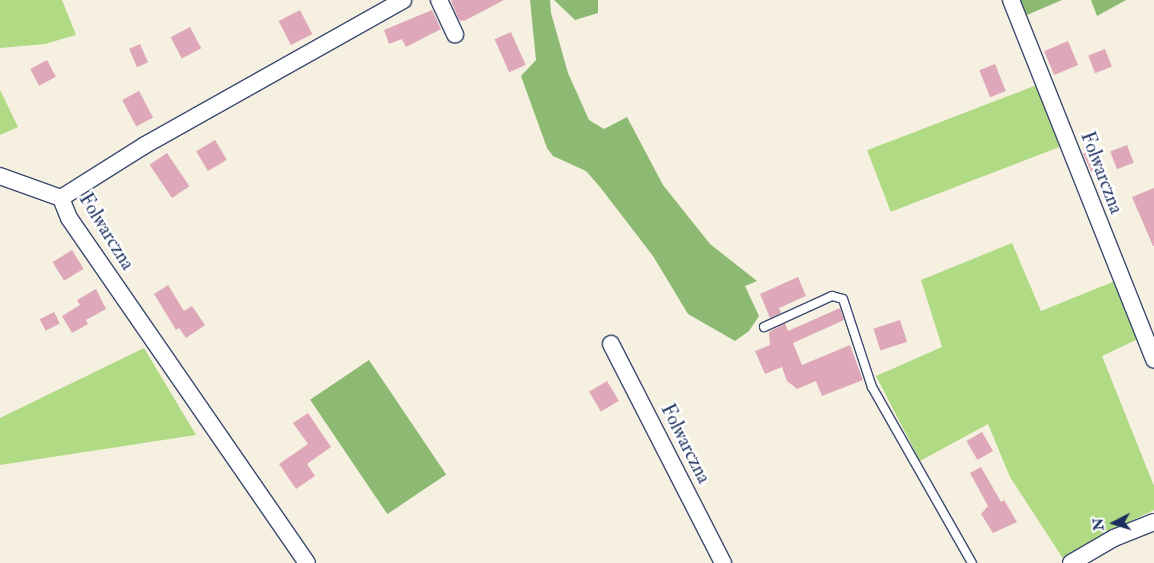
<!DOCTYPE html>
<style>
body{margin:0}
#map{position:relative;width:1154px;height:563px;overflow:hidden;background:#f5f0e0;font-family:"IM FELL Double Pica",serif}
div>[style]{position:absolute}
[style*='--x']{left:calc(var(--x)*1px);top:calc(var(--y)*1px);width:calc(var(--w)*1px);rotate:calc(var(--a)*1deg)}
.green>*{inset:0;background:#b1da85;transform-origin:0 0}
.forest>*{inset:0;background:#8cba72;transform-origin:0 0}
.building>*{inset:0;background:#dfa8ba;transform-origin:0 0}
.roads{filter:drop-shadow(1px 0 #3c4c72) drop-shadow(-1px 0 #3c4c72) drop-shadow(0 1px #3c4c72) drop-shadow(0 -1px #3c4c72)}
.service>*{height:8px;margin:-4px;padding:0 4px;transform-origin:4px;border-radius:4px;background:#fff}
.minor>*{height:16px;margin:-8px;padding:0 8px;transform-origin:8px;border-radius:8px;background:#fff}
span{translate:-50% -50%;white-space:nowrap;text-align:center;line-height:1.15;-webkit-text-stroke:5px #fff;paint-order:stroke}
.street-label{font-size:19px;color:#1b2f5e}
.north{position:absolute;left:1089px;top:498px;width:50px;height:50px;-webkit-text-stroke:4px #fff;paint-order:stroke;rotate:265deg;font-size:14px;font-weight:700;line-height:20px;text-align:center;color:#1b2f5e}
.north::after{content:'';display:block;margin:auto;width:18px;height:22px;background:#1b2f5e;clip-path:polygon(50% 0,100% 100%,50% 72%,0 100%)}
</style>
<div id="map">
<div class="green">
<div style="clip-path:polygon(0 0,62px 0,76px 35px,45px 44px,0 48px)"></div>
<div style="left:1037px;top:85px;width:66px;height:182px;rotate:69deg"></div>
<div style="clip-path:polygon(0 90px,18px 127px,0 135px)"></div>
<div style="clip-path:polygon(1012px 243px,1041px 311px,1115px 281px,1138px 339px,1102px 356px,1154px 486px,1154px 510px,1098px 537px,1064px 560px,1010px 477px,988px 424px,920px 461px,876px 376px,942px 347px,921px 280px)"></div>
<div style="clip-path:polygon(144px 348px,196px 435px,0 465px,0 418px)"></div>
</div>
<div class="forest">
<div style="clip-path:polygon(530px 0,550px 0,551px 13px,568px 73px,589px 120px,604px 129px,627px 117px,663px 185px,710px 244px,757px 281px,745px 286px,759px 316px,749px 331px,735px 341px,688px 314px,653px 256px,600px 187px,586px 171px,553px 156px,547px 148px,521px 76px,536px 60px)"></div>
<div style="clip-path:polygon(554px 0,598px 0,598px 13px,575px 20px)"></div>
<div style="clip-path:polygon(1013px 0,1062px 0,1020px 18px)"></div>
<div style="clip-path:polygon(1091px 0,1126px 0,1097px 16px)"></div>
<div style="left:369px;top:360px;width:138px;height:71px;rotate:56deg"></div>
</div>
<div class="building">
<div style="clip-path:polygon(453px 0,504px 0,464px 21px,459px 20px,451px 1px)"></div>
<div style="left:300px;top:10px;width:27px;height:24px;rotate:63deg"></div>
<div style="clip-path:polygon(432px 10px,441px 29px,406px 47px,402px 39px,389px 44px,384px 30px)"></div>
<div style="left:190px;top:27px;width:24px;height:22px;rotate:62deg"></div>
<div style="left:511px;top:32px;width:36px;height:18px;rotate:66deg"></div>
<div style="left:1068px;top:41px;width:26px;height:26px;rotate:67deg"></div>
<div style="left:140px;top:44px;width:20px;height:12px;rotate:66deg"></div>
<div style="left:1105px;top:49px;width:19px;height:18px;rotate:69deg"></div>
<div style="left:47px;top:60px;width:19px;height:19px;rotate:62deg"></div>
<div style="left:995px;top:64px;width:29px;height:17px;rotate:68deg"></div>
<div style="left:139px;top:91px;width:30px;height:19px;rotate:62deg"></div>
<div style="left:215px;top:140px;width:23px;height:22px;rotate:59deg"></div>
<div style="left:1127px;top:145px;width:19px;height:18px;rotate:69deg"></div>
<div style="left:1096px;top:148px;width:20px;height:14px;rotate:66deg"></div>
<div style="left:167px;top:153px;width:40px;height:21px;rotate:56deg"></div>
<div style="clip-path:polygon(1154px 188px,1154px 246px,1153px 246px,1132px 197px)"></div>
<div style="left:72px;top:250px;width:22px;height:23px;rotate:58deg"></div>
<div style="clip-path:polygon(798px 277px,806px 296px,779px 308px,781px 313px,770px 318px,760px 294px)"></div>
<div style="clip-path:polygon(168px 285px,184px 311px,192px 306px,205px 325px,186px 338px,179px 328px,176px 330px,154px 294px)"></div>
<div style="clip-path:polygon(96px 289px,106px 309px,86px 320px,88px 324px,72px 333px,62px 316px,80px 305px,77px 300px)"></div>
<div style="clip-path:polygon(840px 308px,844px 320px,793px 343px,802px 365px,850px 345px,863px 380px,822px 396px,816px 381px,797px 389px,787px 381px,782px 367px,765px 374px,755px 351px,770px 345px,769px 332px,785px 323px,788px 331px)"></div>
<div style="left:54px;top:312px;width:13px;height:16px;rotate:63deg"></div>
<div style="left:900px;top:320px;width:23px;height:28px;rotate:72deg"></div>
<div style="left:607px;top:381px;width:23px;height:21px;rotate:59deg"></div>
<div style="clip-path:polygon(308px 413px,331px 447px,307px 464px,315px 476px,296px 489px,279px 464px,308px 444px,293px 423px)"></div>
<div style="left:982px;top:432px;width:22px;height:18px;rotate:60deg"></div>
<div style="clip-path:polygon(981px 467px,1001px 502px,1004px 500px,1017px 522px,993px 533px,981px 514px,988px 506px,970px 473px)"></div>
</div>
<div class="roads">
<div class="service">
<div style="--x:764;--y:327;--w:75;--a:-24.5"></div>
<div style="--x:832;--y:296;--w:11;--a:15"></div>
<div style="--x:843;--y:299;--w:93;--a:71.8"></div>
<div style="--x:872;--y:387;--w:202;--a:60.4"></div>
</div>
<div class="minor">
<div style="--x:439;--y:0;--w:38;--a:65"></div>
<div style="--x:1011;--y:0;--w:387;--a:68.3"></div>
<div style="--x:0;--y:176;--w:65;--a:19.8"></div>
<div style="--x:611;--y:344;--w:246;--a:62.9"></div>
<div style="--x:307;--y:563;--w:419;--a:-124.6"></div>
<div style="--x:69;--y:218;--w:22;--a:-112"></div>
<div style="--x:61;--y:198;--w:99;--a:-32.2"></div>
<div style="--x:145;--y:145;--w:296;--a:-29.3"></div>
<div style="--x:1071;--y:563;--w:50;--a:-30.2"></div>
<div style="--x:1114;--y:538;--w:43;--a:-21.8"></div>
</div>
</div>
<div class="street-label">
<span style="left:1101px;top:173px;rotate:69deg">Folwarczna</span>
<span style="left:106px;top:232px;rotate:58deg">Folwarczna</span>
<span style="left:685px;top:444px;rotate:63deg">Folwarczna</span>
</div>
<div class="north">N</div>
</div>
